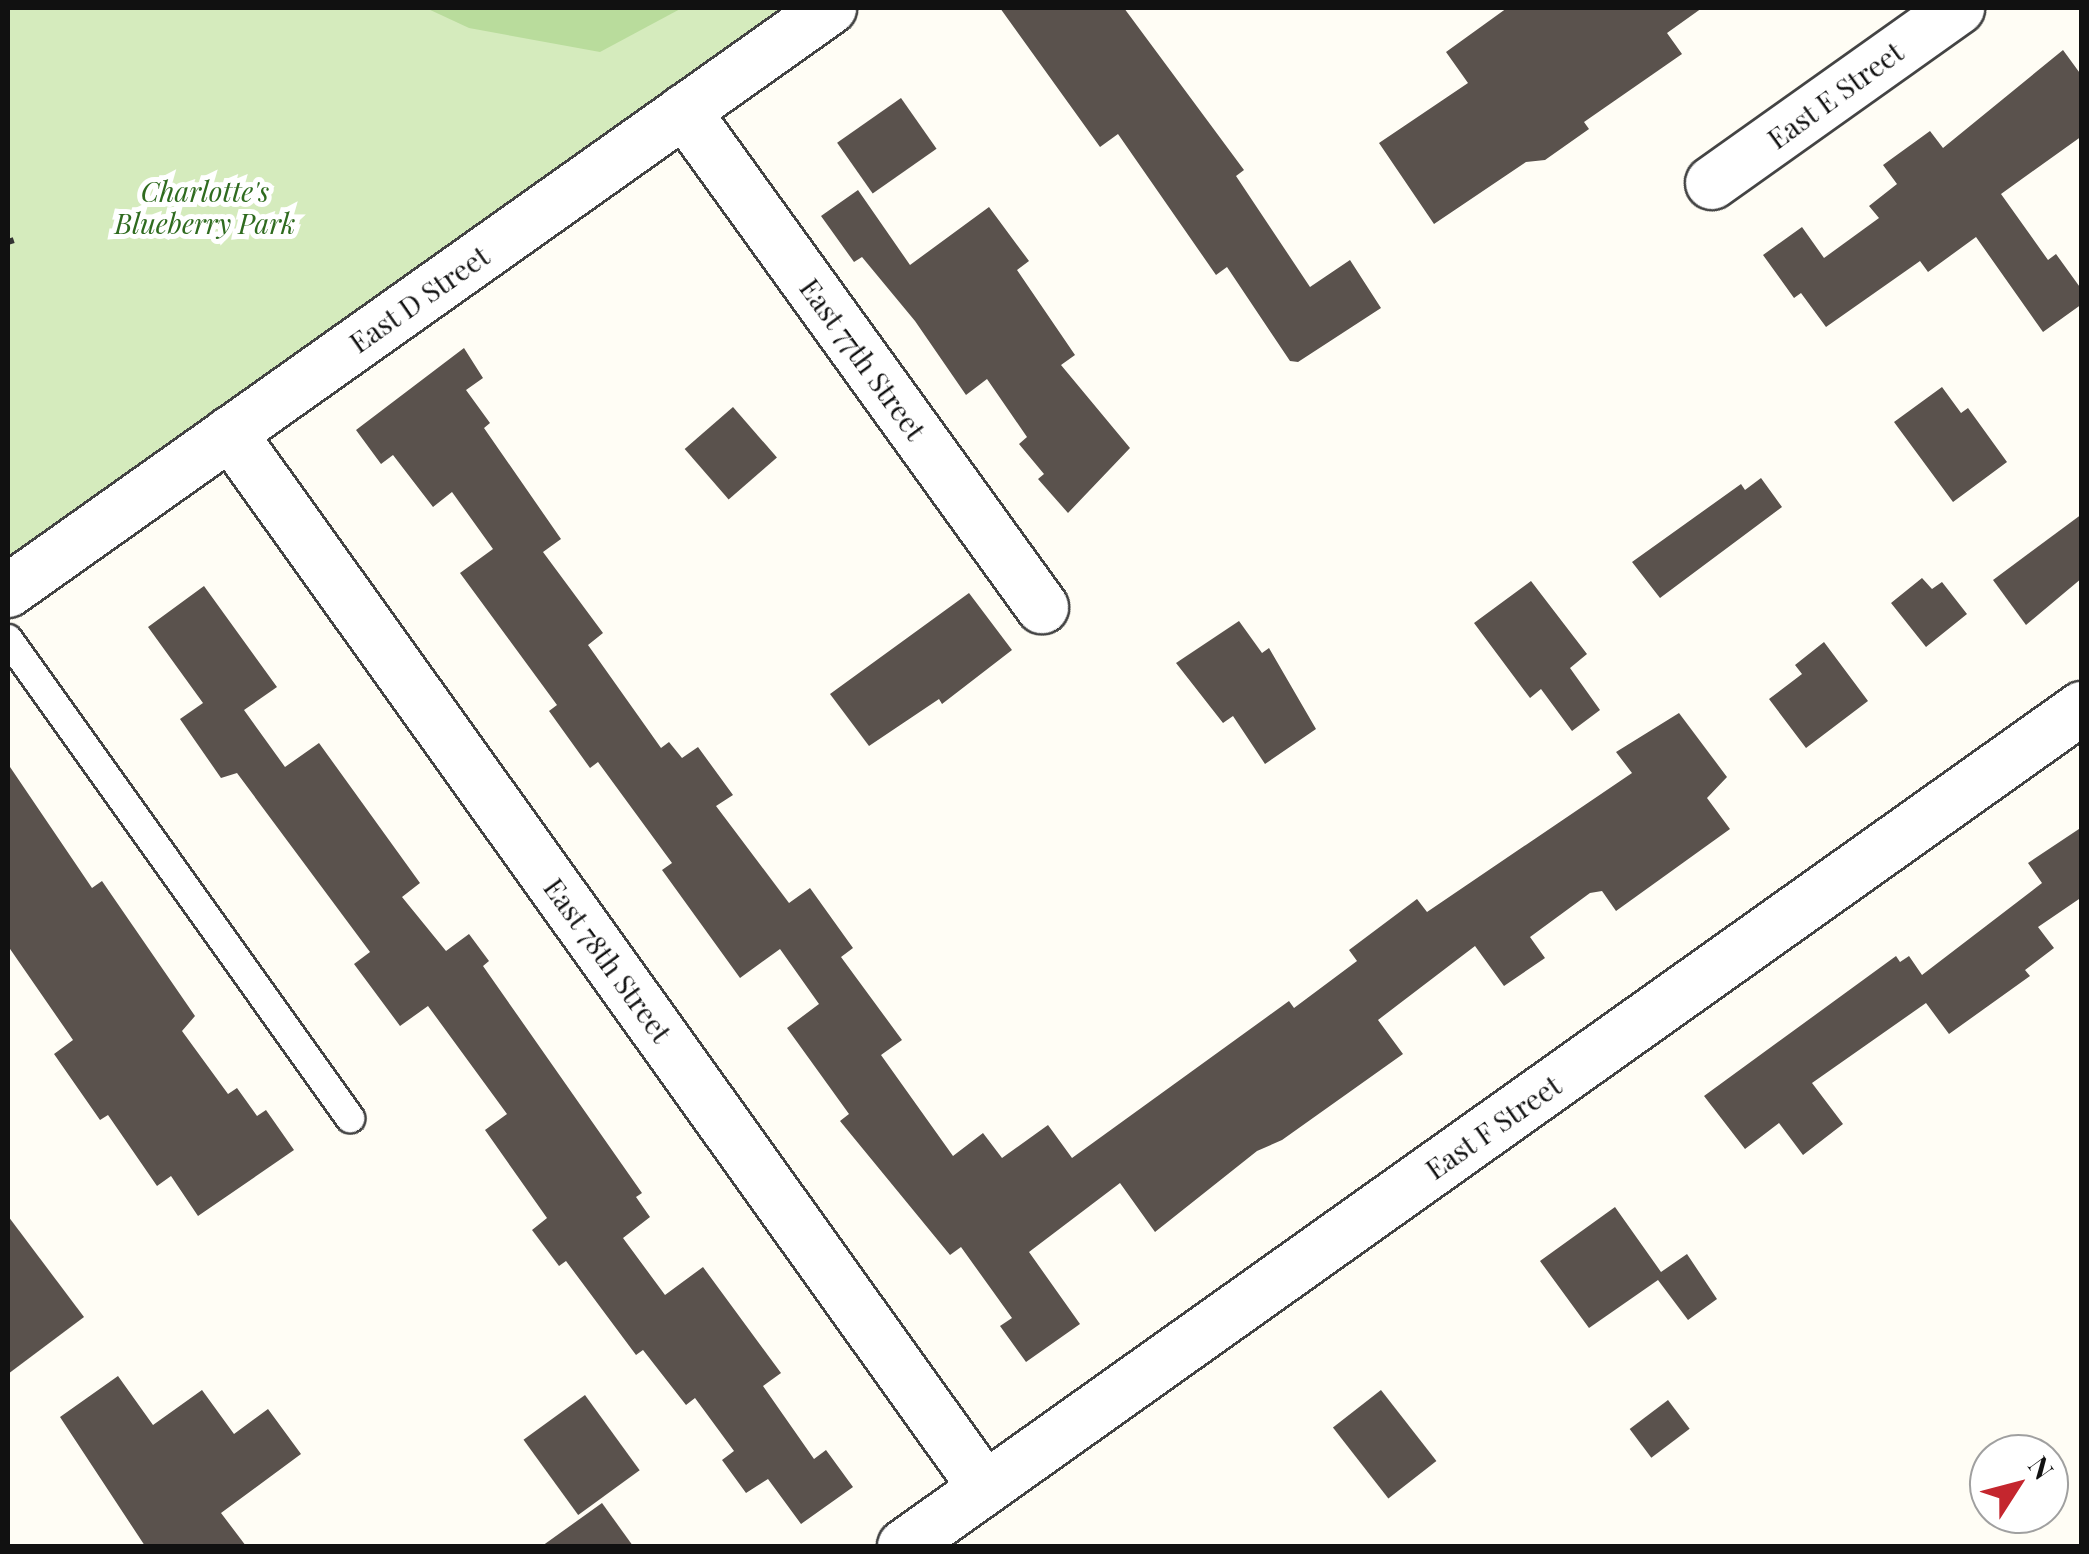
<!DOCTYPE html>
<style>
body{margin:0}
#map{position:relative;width:2089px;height:1554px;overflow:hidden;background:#fffdf5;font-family:"Playfair Display",serif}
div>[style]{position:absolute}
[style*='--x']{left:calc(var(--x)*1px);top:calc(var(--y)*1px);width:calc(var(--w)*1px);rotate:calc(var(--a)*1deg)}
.green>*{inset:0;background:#d5ebbd}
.forest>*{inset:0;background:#b9dc9c}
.building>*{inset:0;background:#5a524d;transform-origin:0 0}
.path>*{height:6px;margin-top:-3px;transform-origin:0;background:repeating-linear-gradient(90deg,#333 0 10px,transparent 0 15px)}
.roads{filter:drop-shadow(2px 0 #444) drop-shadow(-2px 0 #444) drop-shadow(0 2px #444) drop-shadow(0 -2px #444)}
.service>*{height:28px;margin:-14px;padding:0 14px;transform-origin:14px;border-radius:14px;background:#fff}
.minor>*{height:52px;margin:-26px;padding:0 26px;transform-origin:26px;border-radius:26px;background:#fff}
span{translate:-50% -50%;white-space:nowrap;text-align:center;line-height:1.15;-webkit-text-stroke:10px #fff;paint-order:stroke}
.street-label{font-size:28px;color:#111}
.park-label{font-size:28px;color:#2f6b1f;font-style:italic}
.frame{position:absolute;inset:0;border:10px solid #111;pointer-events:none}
.north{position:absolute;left:1969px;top:1434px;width:100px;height:100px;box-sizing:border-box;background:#fff;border:2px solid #a0a0a0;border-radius:50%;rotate:54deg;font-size:28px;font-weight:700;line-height:40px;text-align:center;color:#111}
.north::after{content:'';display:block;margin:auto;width:35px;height:45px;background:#c4262e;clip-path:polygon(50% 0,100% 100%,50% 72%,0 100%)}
</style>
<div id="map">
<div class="green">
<div style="clip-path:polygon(8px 8px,830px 8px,8px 591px)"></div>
</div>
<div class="forest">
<div style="clip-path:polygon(426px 8px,682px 8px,600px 52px,469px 28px)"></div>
</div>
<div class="building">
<div style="clip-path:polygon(1000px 8px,1124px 8px,1244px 170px,1236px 176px,1310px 287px,1350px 260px,1381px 308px,1298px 362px,1290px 361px,1227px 267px,1216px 275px,1118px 134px,1100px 147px)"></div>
<div style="clip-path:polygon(1507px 8px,1702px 8px,1667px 33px,1682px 54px,1584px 122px,1589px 129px,1545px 160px,1526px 162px,1434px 224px,1379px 143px,1468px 83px,1446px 52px)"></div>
<div style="clip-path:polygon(2063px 50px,2082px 76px,2082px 136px,2001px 194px,2048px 260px,2056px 254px,2082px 290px,2082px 304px,2043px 332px,1976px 237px,1928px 272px,1920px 261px,1826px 327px,1801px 293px,1794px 298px,1763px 255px,1802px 227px,1824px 258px,1879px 218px,1869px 206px,1897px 184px,1883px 165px,1930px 131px,1943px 148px)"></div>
<div style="left:901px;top:98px;width:62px;height:78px;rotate:55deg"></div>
<div style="clip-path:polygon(858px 190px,910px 265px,989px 207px,1029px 261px,1017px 270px,1075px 355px,1061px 365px,1130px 448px,1068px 513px,1038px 479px,1044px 474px,1019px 444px,1027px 437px,987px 379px,966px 395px,915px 321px,862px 257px,854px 262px,821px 216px)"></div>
<div style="clip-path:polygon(464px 348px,483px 378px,466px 390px,490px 423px,484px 428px,561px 539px,543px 552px,603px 633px,588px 645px,661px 748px,669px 742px,682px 758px,698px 747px,733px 795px,716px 806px,789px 903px,810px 888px,853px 948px,841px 957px,902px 1040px,881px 1055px,953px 1156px,983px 1133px,1002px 1158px,1048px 1125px,1072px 1158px,1289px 1001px,1294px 1008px,1357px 961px,1349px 950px,1417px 899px,1427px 912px,1632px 773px,1616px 752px,1679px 713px,1727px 777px,1707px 798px,1730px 829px,1616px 911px,1602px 891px,1590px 893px,1530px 937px,1545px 958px,1504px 986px,1475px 946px,1378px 1020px,1403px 1054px,1282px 1140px,1257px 1151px,1155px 1232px,1120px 1183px,1029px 1252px,1080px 1324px,1026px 1362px,1000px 1326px,1012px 1318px,961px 1247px,950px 1255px,840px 1121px,849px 1114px,787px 1028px,819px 1004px,780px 949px,740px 978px,662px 870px,672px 863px,598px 762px,590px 768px,549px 711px,557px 705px,460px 573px,493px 549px,452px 492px,433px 507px,393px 455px,381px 464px,356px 430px)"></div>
<div style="clip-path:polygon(1942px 387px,1961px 413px,1968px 408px,2007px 462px,1953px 502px,1894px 422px)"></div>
<div style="left:733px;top:407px;width:67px;height:64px;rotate:49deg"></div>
<div style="clip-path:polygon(1761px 478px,1782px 507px,1660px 598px,1632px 562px,1741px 484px,1745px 490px)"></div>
<div style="clip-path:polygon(2082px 514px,2082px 578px,2026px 625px,1993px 580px)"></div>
<div style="clip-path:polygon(1922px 578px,1932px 589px,1942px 582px,1967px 614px,1926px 647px,1891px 603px)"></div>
<div style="clip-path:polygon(1531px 581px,1587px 654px,1570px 668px,1600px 710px,1572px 731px,1541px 689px,1530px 698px,1474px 623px)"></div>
<div style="clip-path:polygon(204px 586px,277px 687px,244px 710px,285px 767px,319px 743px,420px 883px,402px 897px,446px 951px,469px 934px,489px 961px,483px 966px,642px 1193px,636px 1197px,650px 1217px,623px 1238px,665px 1295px,703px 1267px,781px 1373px,763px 1386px,814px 1459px,826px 1450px,853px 1487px,801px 1524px,768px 1479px,746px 1493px,722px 1460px,734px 1451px,695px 1398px,686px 1405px,643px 1350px,636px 1355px,566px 1261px,559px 1266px,532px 1230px,547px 1218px,485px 1130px,507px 1114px,428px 1006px,400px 1026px,354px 964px,370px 952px,237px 773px,221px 778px,180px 719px,203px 703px,148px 627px)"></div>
<div style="clip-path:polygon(969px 593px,1012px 650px,942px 704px,939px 699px,869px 746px,830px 694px)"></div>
<div style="clip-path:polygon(1239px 621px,1262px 653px,1269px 648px,1316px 729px,1265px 764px,1233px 716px,1223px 723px,1176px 663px)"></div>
<div style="clip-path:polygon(1824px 642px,1868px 701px,1806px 748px,1769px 699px,1802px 674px,1795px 665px)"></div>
<div style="clip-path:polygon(8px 764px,92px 888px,102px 881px,195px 1016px,182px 1031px,228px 1094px,237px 1088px,257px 1116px,266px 1110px,294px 1150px,198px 1216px,171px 1176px,157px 1186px,108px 1115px,100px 1120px,54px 1054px,73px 1040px,8px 946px)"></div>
<div style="clip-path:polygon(2082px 827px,2082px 897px,2038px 927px,2054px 948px,2025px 970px,2030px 976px,1949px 1034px,1926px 1003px,1812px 1083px,1843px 1124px,1803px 1155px,1779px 1123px,1745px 1149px,1704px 1096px,1896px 956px,1900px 962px,1909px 956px,1922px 975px,2042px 883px,2028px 863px)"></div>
<div style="clip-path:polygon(1615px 1207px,1661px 1272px,1687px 1254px,1717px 1299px,1688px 1320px,1658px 1280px,1589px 1328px,1540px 1261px)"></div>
<div style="clip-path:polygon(8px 1216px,84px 1317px,8px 1374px)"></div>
<div style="clip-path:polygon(118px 1376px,153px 1425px,202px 1390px,234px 1434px,268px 1409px,301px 1454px,221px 1513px,246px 1546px,145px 1546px,60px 1417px)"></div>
<div style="left:1381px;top:1390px;width:90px;height:61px;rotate:52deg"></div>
<div style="left:585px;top:1395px;width:93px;height:76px;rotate:54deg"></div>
<div style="left:1668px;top:1400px;width:36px;height:48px;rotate:53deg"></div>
<div style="clip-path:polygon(602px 1503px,633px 1546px,542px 1546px)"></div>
</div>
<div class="path">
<div style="--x:8;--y:242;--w:6;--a:-18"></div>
</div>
<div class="roads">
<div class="service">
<div style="--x:8;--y:639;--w:589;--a:54.47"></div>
</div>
<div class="minor">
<div style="--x:684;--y:111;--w:612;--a:54.18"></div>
<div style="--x:1712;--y:183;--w:302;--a:-35.4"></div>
<div style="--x:230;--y:433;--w:1297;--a:54.41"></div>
<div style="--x:8;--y:591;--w:1008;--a:-35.35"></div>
<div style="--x:904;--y:1546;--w:1446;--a:-35.43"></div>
</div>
</div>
<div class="street-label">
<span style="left:1835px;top:95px;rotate:-36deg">East E Street</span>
<span style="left:419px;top:299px;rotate:-35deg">East D Street</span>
<span style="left:863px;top:359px;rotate:54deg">East 77th Street</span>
<span style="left:608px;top:960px;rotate:54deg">East 78th Street</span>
<span style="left:1493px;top:1127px;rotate:-35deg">East F Street</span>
</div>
<div class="park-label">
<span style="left:205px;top:207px">Charlotte's<br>Blueberry Park</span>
</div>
<div class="frame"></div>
<div class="north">N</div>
</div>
